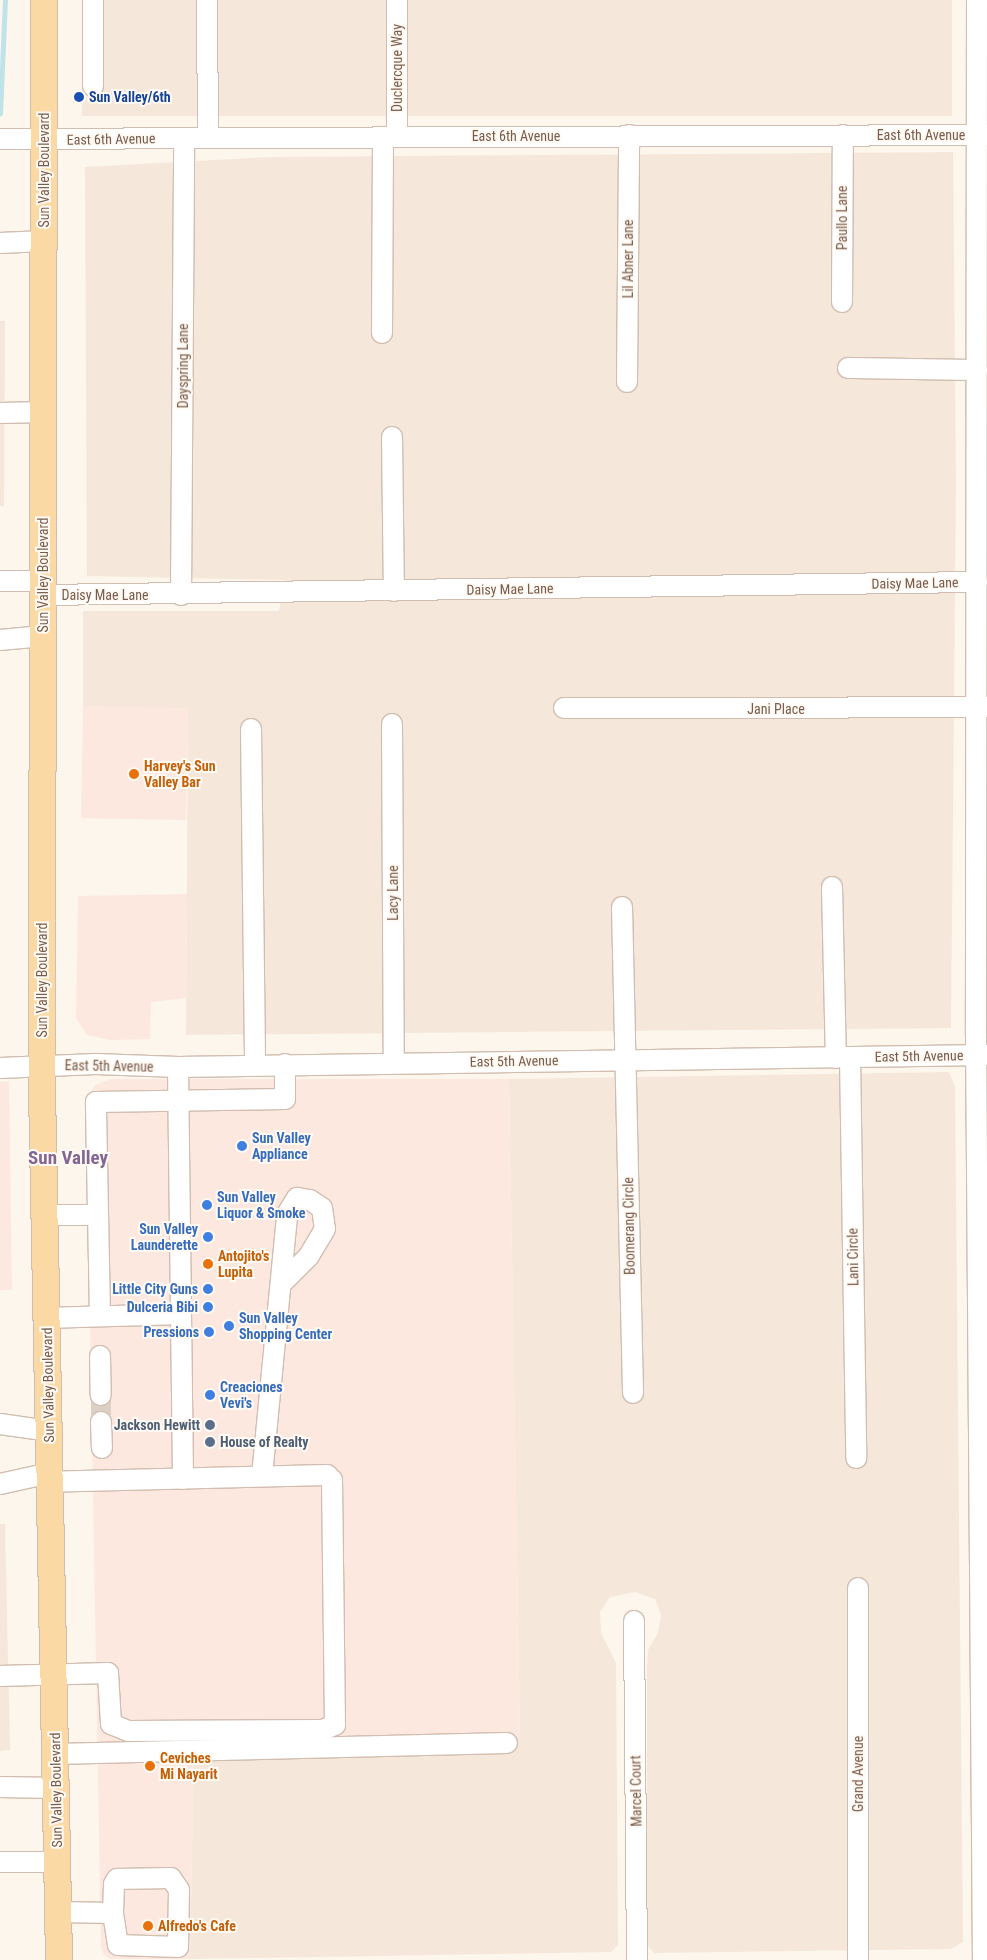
<!DOCTYPE html>
<style>
body{margin:0}
#map{position:relative;width:987px;height:1960px;overflow:hidden;background:#fdf6ec;font-family:"Roboto Condensed",sans-serif}
div>[style]{position:absolute}
[style*='--x']{left:calc(var(--x)*1px);top:calc(var(--y)*1px);width:calc(var(--w)*1px);rotate:calc(var(--a)*1deg)}
.residential>*{inset:0;background:#f5e8da;transform-origin:0 0}
.commercial>*{inset:0;background:#fde8e0;transform-origin:0 0}
.stream>*{height:4.5px;margin:-2.25px;padding:0 2.25px;transform-origin:2.25px;border-radius:2.25px;background:#bfe3e8}
.minor-tunnel>*{height:20px;margin-top:-10px;transform-origin:0;background:repeating-linear-gradient(90deg,#dcd0c4 0 20px,transparent 0 30px)}
.roads{filter:drop-shadow(1px 0 #d1beb0) drop-shadow(-1px 0 #d1beb0) drop-shadow(0 1px #d1beb0) drop-shadow(0 -1px #d1beb0)}
.minor>*{height:20px;margin:-10px;padding:0 10px;transform-origin:10px;border-radius:10px;background:#fff}
.major>*{height:26px;margin:-13px;padding:0 13px;transform-origin:13px;border-radius:13px;background:#fbd9a5}
.dots>*{width:14px;height:14px;translate:-50% -50%;box-sizing:border-box;border:2px solid #fffaf3;border-radius:50%}
span{translate:-50% -50%;white-space:nowrap;text-align:center;line-height:1.15;-webkit-text-stroke:4px #fffaf3;paint-order:stroke}
.street-label{font-size:14px;color:#7a5c4d}
.transit-label{font-size:14px;color:#164399;font-weight:700}
.left{translate:0 -50%;text-align:left}
.food-label{font-size:14px;color:#c56008;font-weight:700}
.shop-label{font-size:14px;color:#366cbe;font-weight:700}
.right{translate:-100% -50%;text-align:right}
.service-label{font-size:14px;color:#4e5e75;font-weight:700}
.district-label{font-size:19px;color:#846695;font-weight:700}
</style>
<div id="map">
<div class="residential">
<div style="left:82px;top:0;width:870px;height:116px"></div>
<div style="clip-path:polygon(953px 152px,956px 483px,951px 1028px,186px 1035px,188px 708px,83px 710px,83px 611px,279px 611px,285px 580px,87px 576px,85px 167px,270px 157px)"></div>
<div style="clip-path:polygon(0 321px,5px 321px,4px 506px,0 506px)"></div>
<div style="clip-path:polygon(949px 1072px,955px 1087px,963px 1942px,951px 1949px,654px 1953px,647px 1945px,647px 1666px,648px 1650px,658px 1633px,661px 1615px,655px 1599px,635px 1592px,610px 1597px,600px 1612px,601px 1633px,616px 1663px,618px 1945px,611px 1952px,190px 1959px,194px 1741px,520px 1736px,509px 1079px)"></div>
<div style="clip-path:polygon(0 1524px,5px 1524px,10px 1750px,0 1751px)"></div>
</div>
<div class="commercial">
<div style="left:188px;top:708px;width:112px;height:105px;rotate:91deg"></div>
<div style="clip-path:polygon(187px 894px,186px 998px,151px 1002px,150px 1039px,111px 1040px,87px 1035px,76px 1018px,78px 896px)"></div>
<div style="clip-path:polygon(111px 1079px,509px 1079px,520px 1737px,194px 1741px,190px 1959px,110px 1959px,104px 1955px,101px 1948px,86px 1102px,95px 1085px)"></div>
<div style="clip-path:polygon(9px 1081px,12px 1290px,0 1290px,0 1082px)"></div>
</div>
<div class="stream">
<div style="--x:0;--y:114;--w:114;--a:-87.5"></div>
</div>
<div class="minor-tunnel">
<div style="--x:101;--y:1395;--w:27;--a:90"></div>
</div>
<div class="roads">
<div class="minor">
<div style="--x:93;--y:0;--w:86;--a:90"></div>
<div style="--x:207;--y:0;--w:138;--a:89.6"></div>
<div style="--x:977;--y:0;--w:1035;--a:90.06"></div>
<div style="--x:976;--y:1035;--w:925;--a:89.57"></div>
<div style="--x:397;--y:137;--w:137;--a:-90"></div>
<div style="--x:0;--y:139;--w:987;--a:-0.23"></div>
<div style="--x:0;--y:243;--w:44;--a:-2.6"></div>
<div style="--x:842;--y:302;--w:167;--a:-89.7"></div>
<div style="--x:382;--y:333;--w:196;--a:-89.7"></div>
<div style="--x:848;--y:368;--w:129;--a:0.9"></div>
<div style="--x:627;--y:382;--w:247;--a:-89.5"></div>
<div style="--x:0;--y:413;--w:44;--a:-1.3"></div>
<div style="--x:392;--y:437;--w:154;--a:89.3"></div>
<div style="--x:0;--y:581;--w:43;--a:0"></div>
<div style="--x:43;--y:595;--w:934;--a:-0.8"></div>
<div style="--x:181;--y:595;--w:457;--a:-89.6"></div>
<div style="--x:0;--y:640;--w:43;--a:-5.3"></div>
<div style="--x:564;--y:708;--w:423;--a:-0.1"></div>
<div style="--x:392;--y:724;--w:339;--a:89.7"></div>
<div style="--x:251;--y:729;--w:336;--a:89.3"></div>
<div style="--x:832;--y:887;--w:171;--a:88.7"></div>
<div style="--x:622;--y:907;--w:486;--a:88.7"></div>
<div style="--x:850;--y:1057;--w:401;--a:89.1"></div>
<div style="--x:178;--y:1067;--w:412;--a:89.3"></div>
<div style="--x:0;--y:1068;--w:96;--a:-2.4"></div>
<div style="--x:96;--y:1064;--w:82;--a:2.1"></div>
<div style="--x:178;--y:1067;--w:809;--a:-0.85"></div>
<div style="--x:44;--y:1215;--w:54;--a:0"></div>
<div style="--x:100;--y:1316;--w:214;--a:-91.1"></div>
<div style="--x:96;--y:1102;--w:189;--a:-0.9"></div>
<div style="--x:285;--y:1099;--w:35;--a:-90"></div>
<div style="--x:46;--y:1318;--w:135;--a:-1.7"></div>
<div style="--x:100;--y:1356;--w:39;--a:89"></div>
<div style="--x:101;--y:1422;--w:26;--a:88"></div>
<div style="--x:0;--y:1424;--w:49;--a:8.1"></div>
<div style="--x:262;--y:1476;--w:263;--a:-84.5"></div>
<div style="--x:287;--y:1214;--w:19;--a:-58"></div>
<div style="--x:297;--y:1198;--w:13;--a:9"></div>
<div style="--x:310;--y:1200;--w:14;--a:34"></div>
<div style="--x:322;--y:1208;--w:21;--a:82"></div>
<div style="--x:325;--y:1229;--w:31;--a:121"></div>
<div style="--x:309;--y:1256;--w:40;--a:135"></div>
<div style="--x:0;--y:1484;--w:51;--a:-12.4"></div>
<div style="--x:858;--y:1588;--w:372;--a:90"></div>
<div style="--x:634;--y:1621;--w:339;--a:89.5"></div>
<div style="--x:0;--y:1676;--w:108;--a:-1.6"></div>
<div style="--x:108;--y:1673;--w:51;--a:86.6"></div>
<div style="--x:111;--y:1724;--w:18;--a:22"></div>
<div style="--x:128;--y:1731;--w:194;--a:-0.3"></div>
<div style="--x:322;--y:1730;--w:14;--a:-21"></div>
<div style="--x:335;--y:1725;--w:245;--a:-90.7"></div>
<div style="--x:332;--y:1480;--w:7;--a:-135"></div>
<div style="--x:327;--y:1475;--w:277;--a:178.6"></div>
<div style="--x:55;--y:1754;--w:452;--a:-1.4"></div>
<div style="--x:0;--y:1787;--w:56;--a:1"></div>
<div style="--x:0;--y:1862;--w:57;--a:0"></div>
<div style="--x:58;--y:1912;--w:55;--a:1"></div>
<div style="--x:113;--y:1913;--w:29;--a:-88"></div>
<div style="--x:114;--y:1884;--w:6;--a:-59"></div>
<div style="--x:117;--y:1879;--w:54;--a:-1.1"></div>
<div style="--x:171;--y:1878;--w:14;--a:56"></div>
<div style="--x:179;--y:1890;--w:57;--a:91"></div>
<div style="--x:178;--y:1947;--w:60;--a:-178.1"></div>
<div style="--x:118;--y:1945;--w:32;--a:-99"></div>
</div>
<div class="major">
<div style="--x:44;--y:0;--w:1089;--a:90.11"></div>
<div style="--x:42;--y:1089;--w:871;--a:88.88"></div>
</div>
</div>
<div class="dots">
<div style="left:79px;top:97px;background:#1a4fb4"></div>
<div style="left:134px;top:774px;background:#e8710a"></div>
<div style="left:242px;top:1146px;background:#3f7fe0"></div>
<div style="left:207px;top:1205px;background:#3f7fe0"></div>
<div style="left:208px;top:1237px;background:#3f7fe0"></div>
<div style="left:208px;top:1264px;background:#e8710a"></div>
<div style="left:208px;top:1289px;background:#3f7fe0"></div>
<div style="left:208px;top:1307px;background:#3f7fe0"></div>
<div style="left:229px;top:1326px;background:#3f7fe0"></div>
<div style="left:209px;top:1332px;background:#3f7fe0"></div>
<div style="left:210px;top:1395px;background:#3f7fe0"></div>
<div style="left:210px;top:1425px;background:#5c6f8a"></div>
<div style="left:210px;top:1442px;background:#5c6f8a"></div>
<div style="left:150px;top:1766px;background:#e8710a"></div>
<div style="left:148px;top:1926px;background:#e8710a"></div>
</div>
<div class="street-label">
<span style="left:397px;top:68px;rotate:-90deg">Duclercque Way</span>
<span style="left:921px;top:135px">East 6th Avenue</span>
<span style="left:516px;top:136px">East 6th Avenue</span>
<span style="left:111px;top:139px;rotate:-1deg">East 6th Avenue</span>
<span style="left:44px;top:170px;rotate:-90deg">Sun Valley Boulevard</span>
<span style="left:842px;top:218px;rotate:-90deg">Paullo Lane</span>
<span style="left:628px;top:259px;rotate:-90deg">Lil Abner Lane</span>
<span style="left:183px;top:366px;rotate:-90deg">Dayspring Lane</span>
<span style="left:43px;top:575px;rotate:-90deg">Sun Valley Boulevard</span>
<span style="left:915px;top:583px;rotate:-1deg">Daisy Mae Lane</span>
<span style="left:510px;top:589px;rotate:-1deg">Daisy Mae Lane</span>
<span style="left:105px;top:595px">Daisy Mae Lane</span>
<span style="left:776px;top:709px">Jani Place</span>
<span style="left:393px;top:893px;rotate:-90deg">Lacy Lane</span>
<span style="left:42px;top:980px;rotate:-90deg">Sun Valley Boulevard</span>
<span style="left:919px;top:1056px;rotate:-1deg">East 5th Avenue</span>
<span style="left:514px;top:1061px;rotate:-1deg">East 5th Avenue</span>
<span style="left:109px;top:1066px;rotate:1deg">East 5th Avenue</span>
<span style="left:629px;top:1226px;rotate:-91deg">Boomerang Circle</span>
<span style="left:853px;top:1257px;rotate:-91deg">Lani Circle</span>
<span style="left:48px;top:1385px;rotate:-91deg">Sun Valley Boulevard</span>
<span style="left:858px;top:1774px;rotate:-90deg">Grand Avenue</span>
<span style="left:56px;top:1790px;rotate:-91deg">Sun Valley Boulevard</span>
<span style="left:636px;top:1791px;rotate:-91deg">Marcel Court</span>
</div>
<div class="transit-label">
<span class="left" style="left:89px;top:97px">Sun Valley/6th</span>
</div>
<div class="food-label">
<span class="left" style="left:144px;top:774px">Harvey's Sun<br>Valley Bar</span>
<span class="left" style="left:218px;top:1264px">Antojito's<br>Lupita</span>
<span class="left" style="left:160px;top:1766px">Ceviches<br>Mi Nayarit</span>
<span class="left" style="left:158px;top:1926px">Alfredo's Cafe</span>
</div>
<div class="shop-label">
<span class="left" style="left:252px;top:1146px">Sun Valley<br>Appliance</span>
<span class="left" style="left:217px;top:1205px">Sun Valley<br>Liquor &amp; Smoke</span>
<span class="right" style="left:198px;top:1237px">Sun Valley<br>Launderette</span>
<span class="right" style="left:198px;top:1289px">Little City Guns</span>
<span class="right" style="left:198px;top:1307px">Dulceria Bibi</span>
<span class="left" style="left:239px;top:1326px">Sun Valley<br>Shopping Center</span>
<span class="right" style="left:199px;top:1332px">Pressions</span>
<span class="left" style="left:220px;top:1395px">Creaciones<br>Vevi's</span>
</div>
<div class="service-label">
<span class="right" style="left:200px;top:1425px">Jackson Hewitt</span>
<span class="left" style="left:220px;top:1442px">House of Realty</span>
</div>
<div class="district-label">
<span style="left:68px;top:1158px">Sun Valley</span>
</div>
</div>
